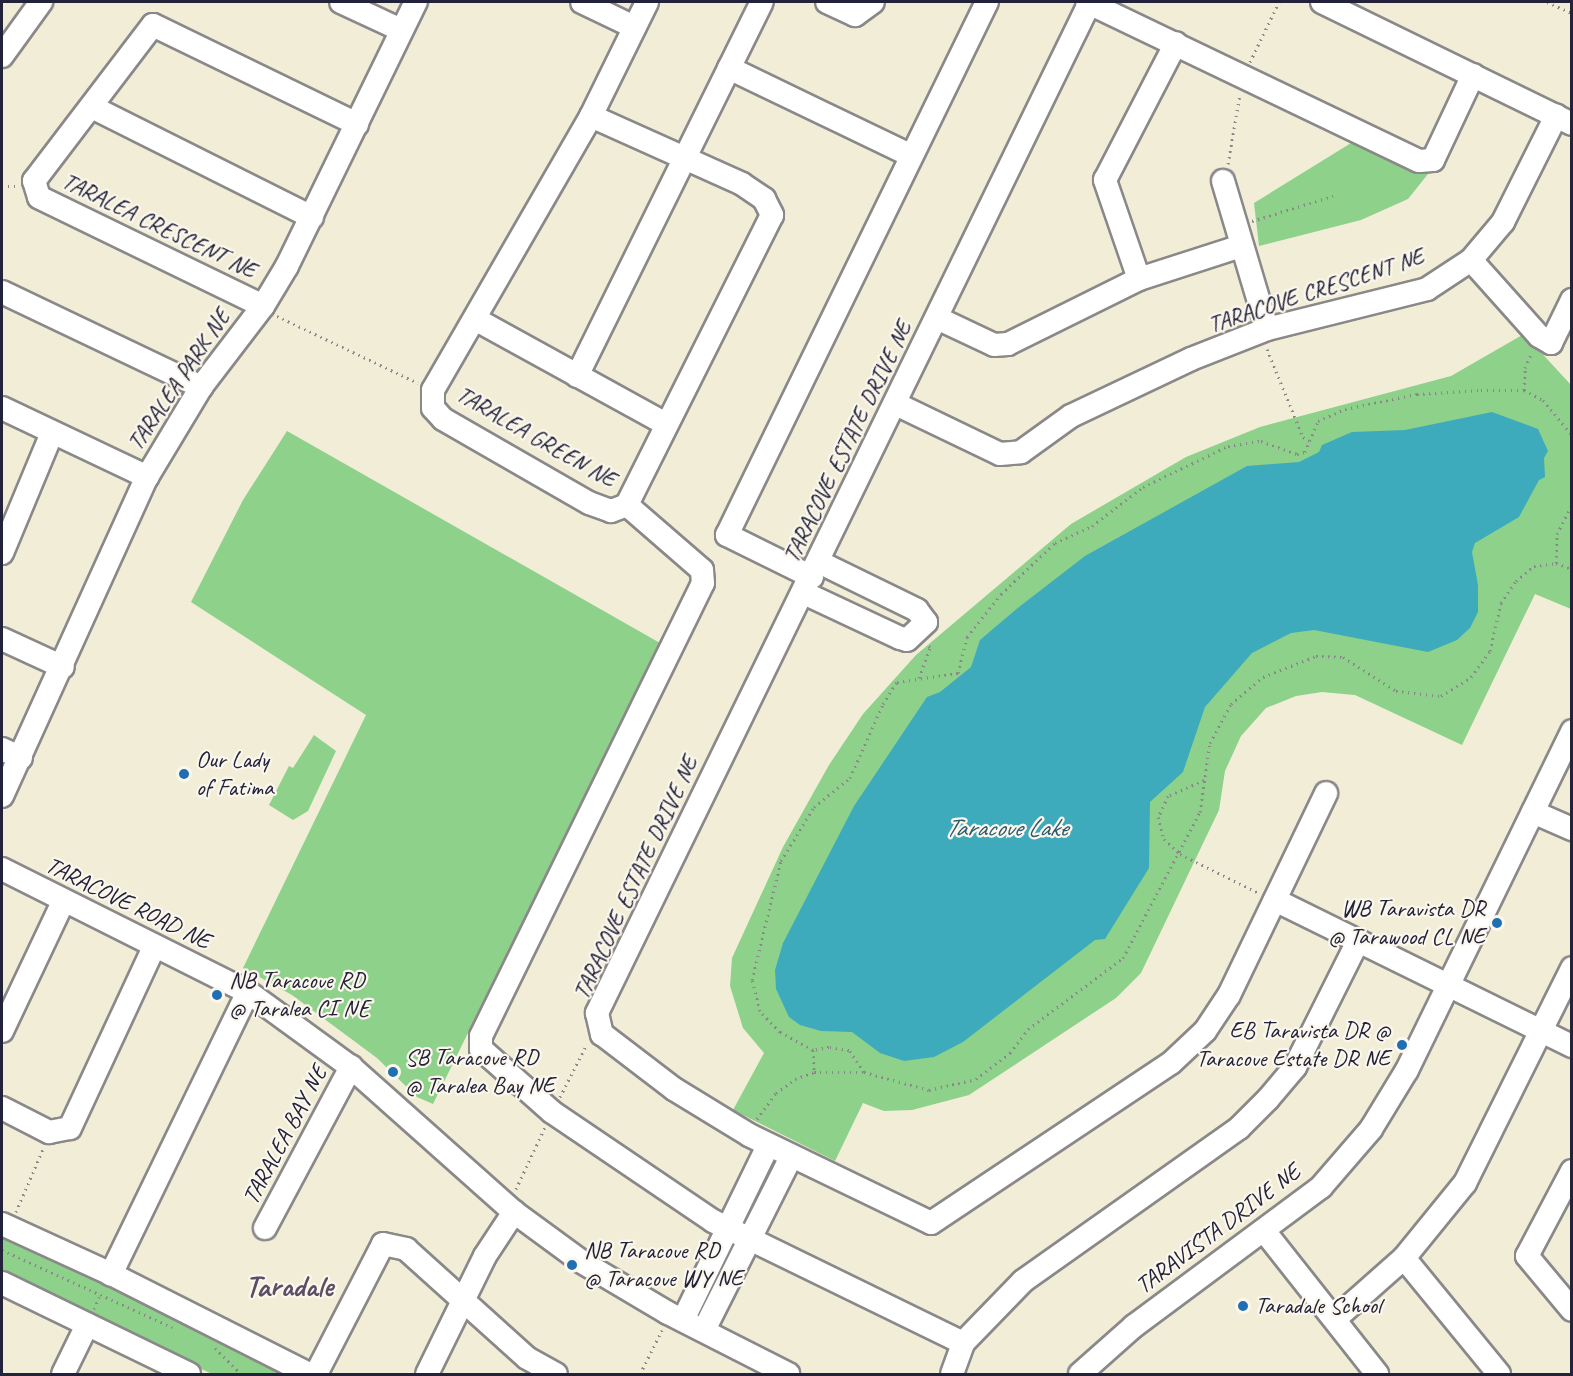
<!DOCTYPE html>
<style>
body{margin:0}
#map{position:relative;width:1573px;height:1376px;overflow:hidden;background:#f2edd7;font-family:Caveat,sans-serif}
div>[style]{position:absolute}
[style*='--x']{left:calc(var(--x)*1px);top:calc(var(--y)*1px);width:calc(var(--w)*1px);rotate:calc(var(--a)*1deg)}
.green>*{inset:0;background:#8dd18a}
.water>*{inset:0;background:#3eabbc}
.path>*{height:3px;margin-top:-1.5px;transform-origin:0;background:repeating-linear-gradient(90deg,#8a8889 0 1.5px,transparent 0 6px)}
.roads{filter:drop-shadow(2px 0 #8a8889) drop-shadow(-2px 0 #8a8889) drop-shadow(0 2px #8a8889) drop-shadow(0 -2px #8a8889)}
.minor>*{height:22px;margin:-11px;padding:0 11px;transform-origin:11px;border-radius:11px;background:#fff}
.dots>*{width:16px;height:16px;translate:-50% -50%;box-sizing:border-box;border:3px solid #fbf7ec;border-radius:50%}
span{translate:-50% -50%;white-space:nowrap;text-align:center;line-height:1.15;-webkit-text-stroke:4.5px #fbf7ec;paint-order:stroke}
.street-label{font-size:24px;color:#22223b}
.poi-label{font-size:24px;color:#22223b}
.left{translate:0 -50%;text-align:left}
.right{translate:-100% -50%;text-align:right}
.water-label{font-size:26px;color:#2d596f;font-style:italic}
.district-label{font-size:30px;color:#5c4c64;font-weight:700}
.frame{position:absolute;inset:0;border:3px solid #22223b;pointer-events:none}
</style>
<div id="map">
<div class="green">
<div style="clip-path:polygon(1356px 140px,1428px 174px,1408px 199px,1361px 220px,1259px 246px,1254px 203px)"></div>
<div style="clip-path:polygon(1524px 334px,1571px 385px,1571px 609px,1535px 594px,1462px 745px,1355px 695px,1322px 692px,1296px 696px,1266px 708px,1241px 736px,1225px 771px,1219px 810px,1141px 973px,1116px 998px,969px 1095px,912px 1110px,884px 1111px,863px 1103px,835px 1161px,733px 1110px,764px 1053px,743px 1028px,730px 986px,732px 958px,783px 847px,829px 765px,863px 714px,916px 655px,1071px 524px,1186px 457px,1260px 427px,1451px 376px)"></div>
<div style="clip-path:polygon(287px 431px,660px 643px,433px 1104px,417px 1097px,377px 1058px,292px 995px,243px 968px,366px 715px,191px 602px,243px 500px)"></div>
<div style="clip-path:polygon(314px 735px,336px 751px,308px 811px,293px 820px,269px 805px,289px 766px,293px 768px)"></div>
<div style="clip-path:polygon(2px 1235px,288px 1374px,212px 1374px,2px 1273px)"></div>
</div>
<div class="water">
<div style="clip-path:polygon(1492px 412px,1538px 429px,1548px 451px,1544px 458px,1545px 477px,1539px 480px,1519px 517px,1475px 543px,1472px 552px,1478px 585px,1478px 612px,1470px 628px,1457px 640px,1428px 652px,1314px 630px,1291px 633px,1252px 653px,1205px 707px,1183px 772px,1150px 802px,1149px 868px,1105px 939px,1095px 940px,963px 1042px,934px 1057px,904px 1061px,880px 1053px,852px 1032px,821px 1031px,800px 1025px,789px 1017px,776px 989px,775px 970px,783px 943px,854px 806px,927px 697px,940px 692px,971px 667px,980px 640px,1019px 607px,1085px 556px,1247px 466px,1299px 462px,1319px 452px,1322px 445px,1352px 432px,1405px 430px)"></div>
</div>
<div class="path">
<div style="--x:1547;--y:2;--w:27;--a:24"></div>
<div style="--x:1250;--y:62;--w:67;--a:-64.2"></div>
<div style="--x:1228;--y:164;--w:71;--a:-80.3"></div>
<div style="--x:2;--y:186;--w:16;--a:0"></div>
<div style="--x:1252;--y:221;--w:85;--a:-17.2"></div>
<div style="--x:277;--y:316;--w:156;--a:25.4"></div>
<div style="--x:1267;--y:349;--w:95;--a:67.8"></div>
<div style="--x:1303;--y:437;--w:8;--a:30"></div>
<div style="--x:1524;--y:390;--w:22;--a:-87"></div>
<div style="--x:1525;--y:368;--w:17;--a:-66"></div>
<div style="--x:1556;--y:563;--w:29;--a:-88"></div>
<div style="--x:1557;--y:534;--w:33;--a:-63"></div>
<div style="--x:919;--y:678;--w:33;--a:-70"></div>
<div style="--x:930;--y:647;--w:4;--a:-135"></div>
<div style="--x:1204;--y:780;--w:39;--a:156"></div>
<div style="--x:1168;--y:796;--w:23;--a:115"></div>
<div style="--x:1158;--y:817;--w:23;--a:75"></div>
<div style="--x:1164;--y:839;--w:22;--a:43"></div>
<div style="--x:1180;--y:854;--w:88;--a:26.3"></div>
<div style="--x:813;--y:1050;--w:22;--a:87"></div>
<div style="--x:864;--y:1072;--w:27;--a:-124"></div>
<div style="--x:849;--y:1050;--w:20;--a:-171"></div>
<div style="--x:829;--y:1047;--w:16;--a:169"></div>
<div style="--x:813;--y:1050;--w:38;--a:-151"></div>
<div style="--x:780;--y:1032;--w:29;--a:-134"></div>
<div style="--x:760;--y:1011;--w:32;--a:-104"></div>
<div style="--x:752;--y:980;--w:122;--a:-76.3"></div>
<div style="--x:781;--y:861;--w:63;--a:-58.6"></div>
<div style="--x:814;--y:807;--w:46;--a:-38.9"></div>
<div style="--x:850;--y:778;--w:81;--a:-66"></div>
<div style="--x:883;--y:704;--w:26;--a:-58"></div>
<div style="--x:897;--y:682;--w:62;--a:-8.4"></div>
<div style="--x:958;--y:673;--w:37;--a:-76"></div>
<div style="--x:967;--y:637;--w:55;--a:-51.7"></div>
<div style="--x:1001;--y:594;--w:74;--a:-43.4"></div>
<div style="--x:1055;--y:543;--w:41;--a:-24.7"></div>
<div style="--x:1092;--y:526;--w:64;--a:-37.4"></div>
<div style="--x:1143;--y:487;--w:94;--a:-25.8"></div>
<div style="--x:1228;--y:446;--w:33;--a:-9"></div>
<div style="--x:1261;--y:441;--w:38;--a:20"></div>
<div style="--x:1297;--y:454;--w:8;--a:-14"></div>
<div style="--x:1305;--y:452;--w:34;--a:-67"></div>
<div style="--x:1318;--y:421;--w:30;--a:-24"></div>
<div style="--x:1345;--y:409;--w:74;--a:-11.8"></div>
<div style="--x:1417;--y:394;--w:64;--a:-3.6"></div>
<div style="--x:1481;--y:390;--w:43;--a:0"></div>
<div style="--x:1524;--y:390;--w:21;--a:28"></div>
<div style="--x:1543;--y:400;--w:45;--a:50.4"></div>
<div style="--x:560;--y:1097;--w:59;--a:-63"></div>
<div style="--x:757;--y:1119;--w:32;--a:-54"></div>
<div style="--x:776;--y:1093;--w:24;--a:-36"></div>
<div style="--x:795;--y:1079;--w:20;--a:-20"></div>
<div style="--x:814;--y:1072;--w:50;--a:0"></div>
<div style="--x:864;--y:1072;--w:67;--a:15.5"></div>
<div style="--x:929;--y:1090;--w:48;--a:-13.2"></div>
<div style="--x:976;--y:1079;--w:43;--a:-37.4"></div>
<div style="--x:1010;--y:1053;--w:30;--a:-53"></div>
<div style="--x:1028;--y:1029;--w:119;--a:-36.8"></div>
<div style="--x:1123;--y:958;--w:165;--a:-62.2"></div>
<div style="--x:1200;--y:812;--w:70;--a:-81.8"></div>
<div style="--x:1210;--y:743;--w:44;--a:-61.7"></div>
<div style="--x:1231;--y:704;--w:42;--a:-40.2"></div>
<div style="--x:1263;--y:677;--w:57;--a:-21.6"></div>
<div style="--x:1316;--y:656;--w:27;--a:2"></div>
<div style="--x:1343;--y:657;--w:63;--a:32.7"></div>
<div style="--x:1396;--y:691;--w:45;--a:6.3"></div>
<div style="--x:1441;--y:696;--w:36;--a:-32"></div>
<div style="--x:1471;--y:677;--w:32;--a:-54"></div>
<div style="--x:1490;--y:651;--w:49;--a:-77.1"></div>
<div style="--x:1501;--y:603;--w:27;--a:-56"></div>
<div style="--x:1516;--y:581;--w:23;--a:-40"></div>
<div style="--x:1534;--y:566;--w:22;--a:-8"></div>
<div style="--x:1556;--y:563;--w:17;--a:21"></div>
<div style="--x:516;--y:1189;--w:68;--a:-64.9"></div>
<div style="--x:16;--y:1212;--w:69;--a:-66.8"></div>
<div style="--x:2;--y:1250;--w:187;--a:24.4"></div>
<div style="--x:94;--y:1309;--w:13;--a:-67"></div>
<div style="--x:215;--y:1348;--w:37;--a:45"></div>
<div style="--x:640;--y:1374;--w:49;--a:-63.4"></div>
</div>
<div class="roads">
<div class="minor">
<div style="--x:341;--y:2;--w:66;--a:25"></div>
<div style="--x:582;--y:2;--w:58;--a:25.7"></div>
<div style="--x:827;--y:2;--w:31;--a:25"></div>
<div style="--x:855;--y:15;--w:22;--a:-36"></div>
<div style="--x:1087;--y:2;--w:368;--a:25.6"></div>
<div style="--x:1419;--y:161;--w:14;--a:-4"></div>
<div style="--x:1433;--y:160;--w:94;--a:-64.8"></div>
<div style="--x:1090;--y:2;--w:1125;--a:116"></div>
<div style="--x:597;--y:1013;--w:22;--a:77"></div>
<div style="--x:602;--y:1034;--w:91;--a:37.4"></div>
<div style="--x:674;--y:1089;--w:88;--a:31.5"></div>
<div style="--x:749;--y:1135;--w:202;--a:25.8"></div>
<div style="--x:931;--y:1223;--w:288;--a:-33.7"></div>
<div style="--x:1171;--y:1063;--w:47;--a:-43.3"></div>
<div style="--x:1205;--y:1031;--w:43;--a:-56.3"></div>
<div style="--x:1229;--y:995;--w:224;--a:-64.3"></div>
<div style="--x:1322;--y:2;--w:278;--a:26"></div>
<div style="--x:2;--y:56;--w:67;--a:-54.2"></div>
<div style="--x:729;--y:68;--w:201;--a:25.7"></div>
<div style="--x:92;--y:107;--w:246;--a:26.6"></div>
<div style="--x:591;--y:116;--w:166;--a:24.2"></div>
<div style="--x:742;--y:184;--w:27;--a:34"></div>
<div style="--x:764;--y:199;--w:18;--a:63"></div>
<div style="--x:772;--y:215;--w:324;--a:116.6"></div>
<div style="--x:627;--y:505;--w:17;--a:159"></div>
<div style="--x:611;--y:511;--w:23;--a:-160"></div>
<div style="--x:589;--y:503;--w:168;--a:-150.1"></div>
<div style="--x:443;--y:419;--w:15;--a:-132"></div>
<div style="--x:433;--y:408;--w:18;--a:-90"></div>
<div style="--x:433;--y:390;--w:316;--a:-60"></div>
<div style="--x:591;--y:116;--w:127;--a:-63.8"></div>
<div style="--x:1223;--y:181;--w:154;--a:73.4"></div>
<div style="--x:1471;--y:260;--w:102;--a:48.2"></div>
<div style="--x:1539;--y:336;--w:14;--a:30"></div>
<div style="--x:1551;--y:343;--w:48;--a:-64"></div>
<div style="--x:1139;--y:279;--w:105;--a:-109"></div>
<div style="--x:1105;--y:180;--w:154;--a:-62.6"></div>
<div style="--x:2;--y:292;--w:221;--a:25.5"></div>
<div style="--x:263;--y:306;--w:249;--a:-154.1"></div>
<div style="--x:39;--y:197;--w:17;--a:-107"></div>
<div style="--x:34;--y:181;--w:196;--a:-52.7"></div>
<div style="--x:153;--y:25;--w:227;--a:25.9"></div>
<div style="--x:937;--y:318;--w:63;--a:25.3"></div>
<div style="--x:994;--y:345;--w:14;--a:-4"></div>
<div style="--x:1008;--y:344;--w:146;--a:-26.4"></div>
<div style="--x:1139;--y:279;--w:107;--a:-17.9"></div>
<div style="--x:475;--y:319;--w:218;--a:28.8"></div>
<div style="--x:577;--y:376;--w:417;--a:-63.7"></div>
<div style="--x:896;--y:404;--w:115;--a:25.7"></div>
<div style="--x:1000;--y:454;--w:21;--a:-5"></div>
<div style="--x:1021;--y:452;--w:62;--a:-35.8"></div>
<div style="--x:1071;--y:416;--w:133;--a:-25.4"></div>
<div style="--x:1191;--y:359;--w:82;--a:-21.5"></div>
<div style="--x:1267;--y:329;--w:165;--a:-14"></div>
<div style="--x:1427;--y:289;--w:53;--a:-33.4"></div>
<div style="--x:1471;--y:260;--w:50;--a:-49.9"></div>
<div style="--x:1503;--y:222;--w:119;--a:-63.4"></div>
<div style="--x:2;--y:408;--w:161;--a:25.4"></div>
<div style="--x:627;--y:505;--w:99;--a:40.9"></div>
<div style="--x:702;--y:570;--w:13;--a:86"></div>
<div style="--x:703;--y:583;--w:504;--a:116.11"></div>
<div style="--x:481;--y:1036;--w:13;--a:90"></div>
<div style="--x:481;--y:1049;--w:95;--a:41.6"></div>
<div style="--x:552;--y:1112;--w:194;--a:34.1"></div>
<div style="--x:713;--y:1221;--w:278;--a:26"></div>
<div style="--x:2;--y:553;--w:130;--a:-67.4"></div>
<div style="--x:812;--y:577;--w:95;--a:-153.7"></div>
<div style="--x:727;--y:535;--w:593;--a:-64"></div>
<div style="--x:804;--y:593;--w:106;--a:25.1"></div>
<div style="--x:900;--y:638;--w:7;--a:16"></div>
<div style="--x:907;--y:640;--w:26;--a:-43"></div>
<div style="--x:926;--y:622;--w:15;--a:-127"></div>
<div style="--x:917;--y:610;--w:109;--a:-153.9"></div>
<div style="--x:2;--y:639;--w:67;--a:24.7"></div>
<div style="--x:2;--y:749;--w:21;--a:25"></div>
<div style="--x:2;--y:796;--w:350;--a:-65.6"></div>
<div style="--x:147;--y:477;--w:105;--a:-59"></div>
<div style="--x:201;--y:387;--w:102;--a:-52.6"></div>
<div style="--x:263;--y:306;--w:47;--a:-59"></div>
<div style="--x:287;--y:266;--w:294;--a:-64"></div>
<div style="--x:1533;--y:812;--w:43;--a:23.6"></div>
<div style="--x:2;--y:869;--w:275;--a:26.6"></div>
<div style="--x:248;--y:992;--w:127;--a:36.1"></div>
<div style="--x:351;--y:1067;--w:218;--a:41.7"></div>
<div style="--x:514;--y:1212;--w:84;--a:36.3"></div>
<div style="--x:582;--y:1262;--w:100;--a:30.7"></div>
<div style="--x:668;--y:1313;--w:135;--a:26.9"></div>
<div style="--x:1275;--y:900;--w:331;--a:26.2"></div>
<div style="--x:248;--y:992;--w:314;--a:115.9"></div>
<div style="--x:111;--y:1274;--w:222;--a:26.8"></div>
<div style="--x:2;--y:1031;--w:143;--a:-64.7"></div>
<div style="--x:2;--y:1108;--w:53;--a:27.1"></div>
<div style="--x:49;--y:1132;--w:21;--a:-11"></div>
<div style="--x:70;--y:1128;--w:200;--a:-65.1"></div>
<div style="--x:1572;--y:1171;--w:96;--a:117.9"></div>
<div style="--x:1527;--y:1256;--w:70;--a:50.2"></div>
<div style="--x:2;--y:1224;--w:120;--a:24.6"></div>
<div style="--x:265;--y:1228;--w:183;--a:-61.9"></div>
<div style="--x:1265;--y:1232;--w:181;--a:51.7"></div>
<div style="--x:1404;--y:1258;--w:150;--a:50.7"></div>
<div style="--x:2;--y:1283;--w:208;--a:25.9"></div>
<div style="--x:1335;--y:1319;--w:92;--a:-41.5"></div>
<div style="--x:1404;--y:1258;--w:97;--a:-50.9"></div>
<div style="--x:1465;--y:1183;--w:240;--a:-63.5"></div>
<div style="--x:683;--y:1320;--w:194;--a:-64"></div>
<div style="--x:704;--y:1330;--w:194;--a:-63.3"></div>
<div style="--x:63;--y:1374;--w:55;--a:-63.9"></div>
<div style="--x:316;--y:1374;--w:146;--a:-62.7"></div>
<div style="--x:383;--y:1244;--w:24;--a:12"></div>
<div style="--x:406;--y:1249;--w:163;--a:42"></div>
<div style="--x:527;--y:1358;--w:33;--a:29"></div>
<div style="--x:427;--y:1374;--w:131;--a:-63.8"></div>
<div style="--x:485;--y:1256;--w:53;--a:-56.6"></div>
<div style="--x:952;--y:1374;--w:33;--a:-70"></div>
<div style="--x:963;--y:1343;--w:86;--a:-45.9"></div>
<div style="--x:1023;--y:1281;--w:265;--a:-35.3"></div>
<div style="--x:1239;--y:1128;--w:41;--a:-45"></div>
<div style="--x:1268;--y:1099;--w:42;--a:-49.8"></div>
<div style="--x:1295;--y:1067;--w:141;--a:-63.4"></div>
<div style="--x:1080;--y:1374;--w:72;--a:-41.6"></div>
<div style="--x:1134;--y:1326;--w:233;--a:-36.6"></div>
<div style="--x:1321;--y:1187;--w:77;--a:-49.2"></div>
<div style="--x:1371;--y:1129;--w:69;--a:-58.6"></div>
<div style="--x:1407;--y:1070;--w:377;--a:-64"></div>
</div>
</div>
<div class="dots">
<div style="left:184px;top:774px;background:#1f6fb2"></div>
<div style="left:1497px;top:923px;background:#1f6fb2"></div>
<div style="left:217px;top:995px;background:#1f6fb2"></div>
<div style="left:1402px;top:1045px;background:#1f6fb2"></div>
<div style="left:393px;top:1072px;background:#1f6fb2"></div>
<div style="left:572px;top:1265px;background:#1f6fb2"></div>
<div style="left:1243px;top:1306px;background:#1f6fb2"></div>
</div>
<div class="street-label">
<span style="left:159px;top:226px;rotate:26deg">TARALEA CRESCENT NE</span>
<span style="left:1316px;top:291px;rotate:-18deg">TARACOVE CRESCENT NE</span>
<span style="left:179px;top:380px;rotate:-56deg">TARALEA PARK NE</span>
<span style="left:536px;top:437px;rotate:30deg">TARALEA GREEN NE</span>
<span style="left:848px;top:442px;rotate:-64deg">TARACOVE ESTATE DRIVE NE</span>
<span style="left:636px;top:878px;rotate:-65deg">TARACOVE ESTATE DRIVE NE</span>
<span style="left:128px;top:903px;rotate:26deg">TARACOVE ROAD NE</span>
<span style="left:285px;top:1135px;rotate:-62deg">TARALEA BAY NE</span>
<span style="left:1218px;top:1229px;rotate:-37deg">TARAVISTA DRIVE NE</span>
</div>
<div class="poi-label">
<span class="left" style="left:196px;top:774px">Our Lady<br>of Fatima</span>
<span class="right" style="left:1485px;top:923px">WB Taravista DR<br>@ Tarawood CL NE</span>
<span class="left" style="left:229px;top:995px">NB Taracove RD<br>@ Taralea CI NE</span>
<span class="right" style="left:1390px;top:1045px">EB Taravista DR @<br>Taracove Estate DR NE</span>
<span class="left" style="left:405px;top:1072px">SB Taracove RD<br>@ Taralea Bay NE</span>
<span class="left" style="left:584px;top:1265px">NB Taracove RD<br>@ Taracove WY NE</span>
<span class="left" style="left:1255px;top:1306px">Taradale School</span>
</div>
<div class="water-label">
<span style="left:1006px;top:828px">Taracove Lake</span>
</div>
<div class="district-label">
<span style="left:289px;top:1286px">Taradale</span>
</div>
<div class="frame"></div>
</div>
